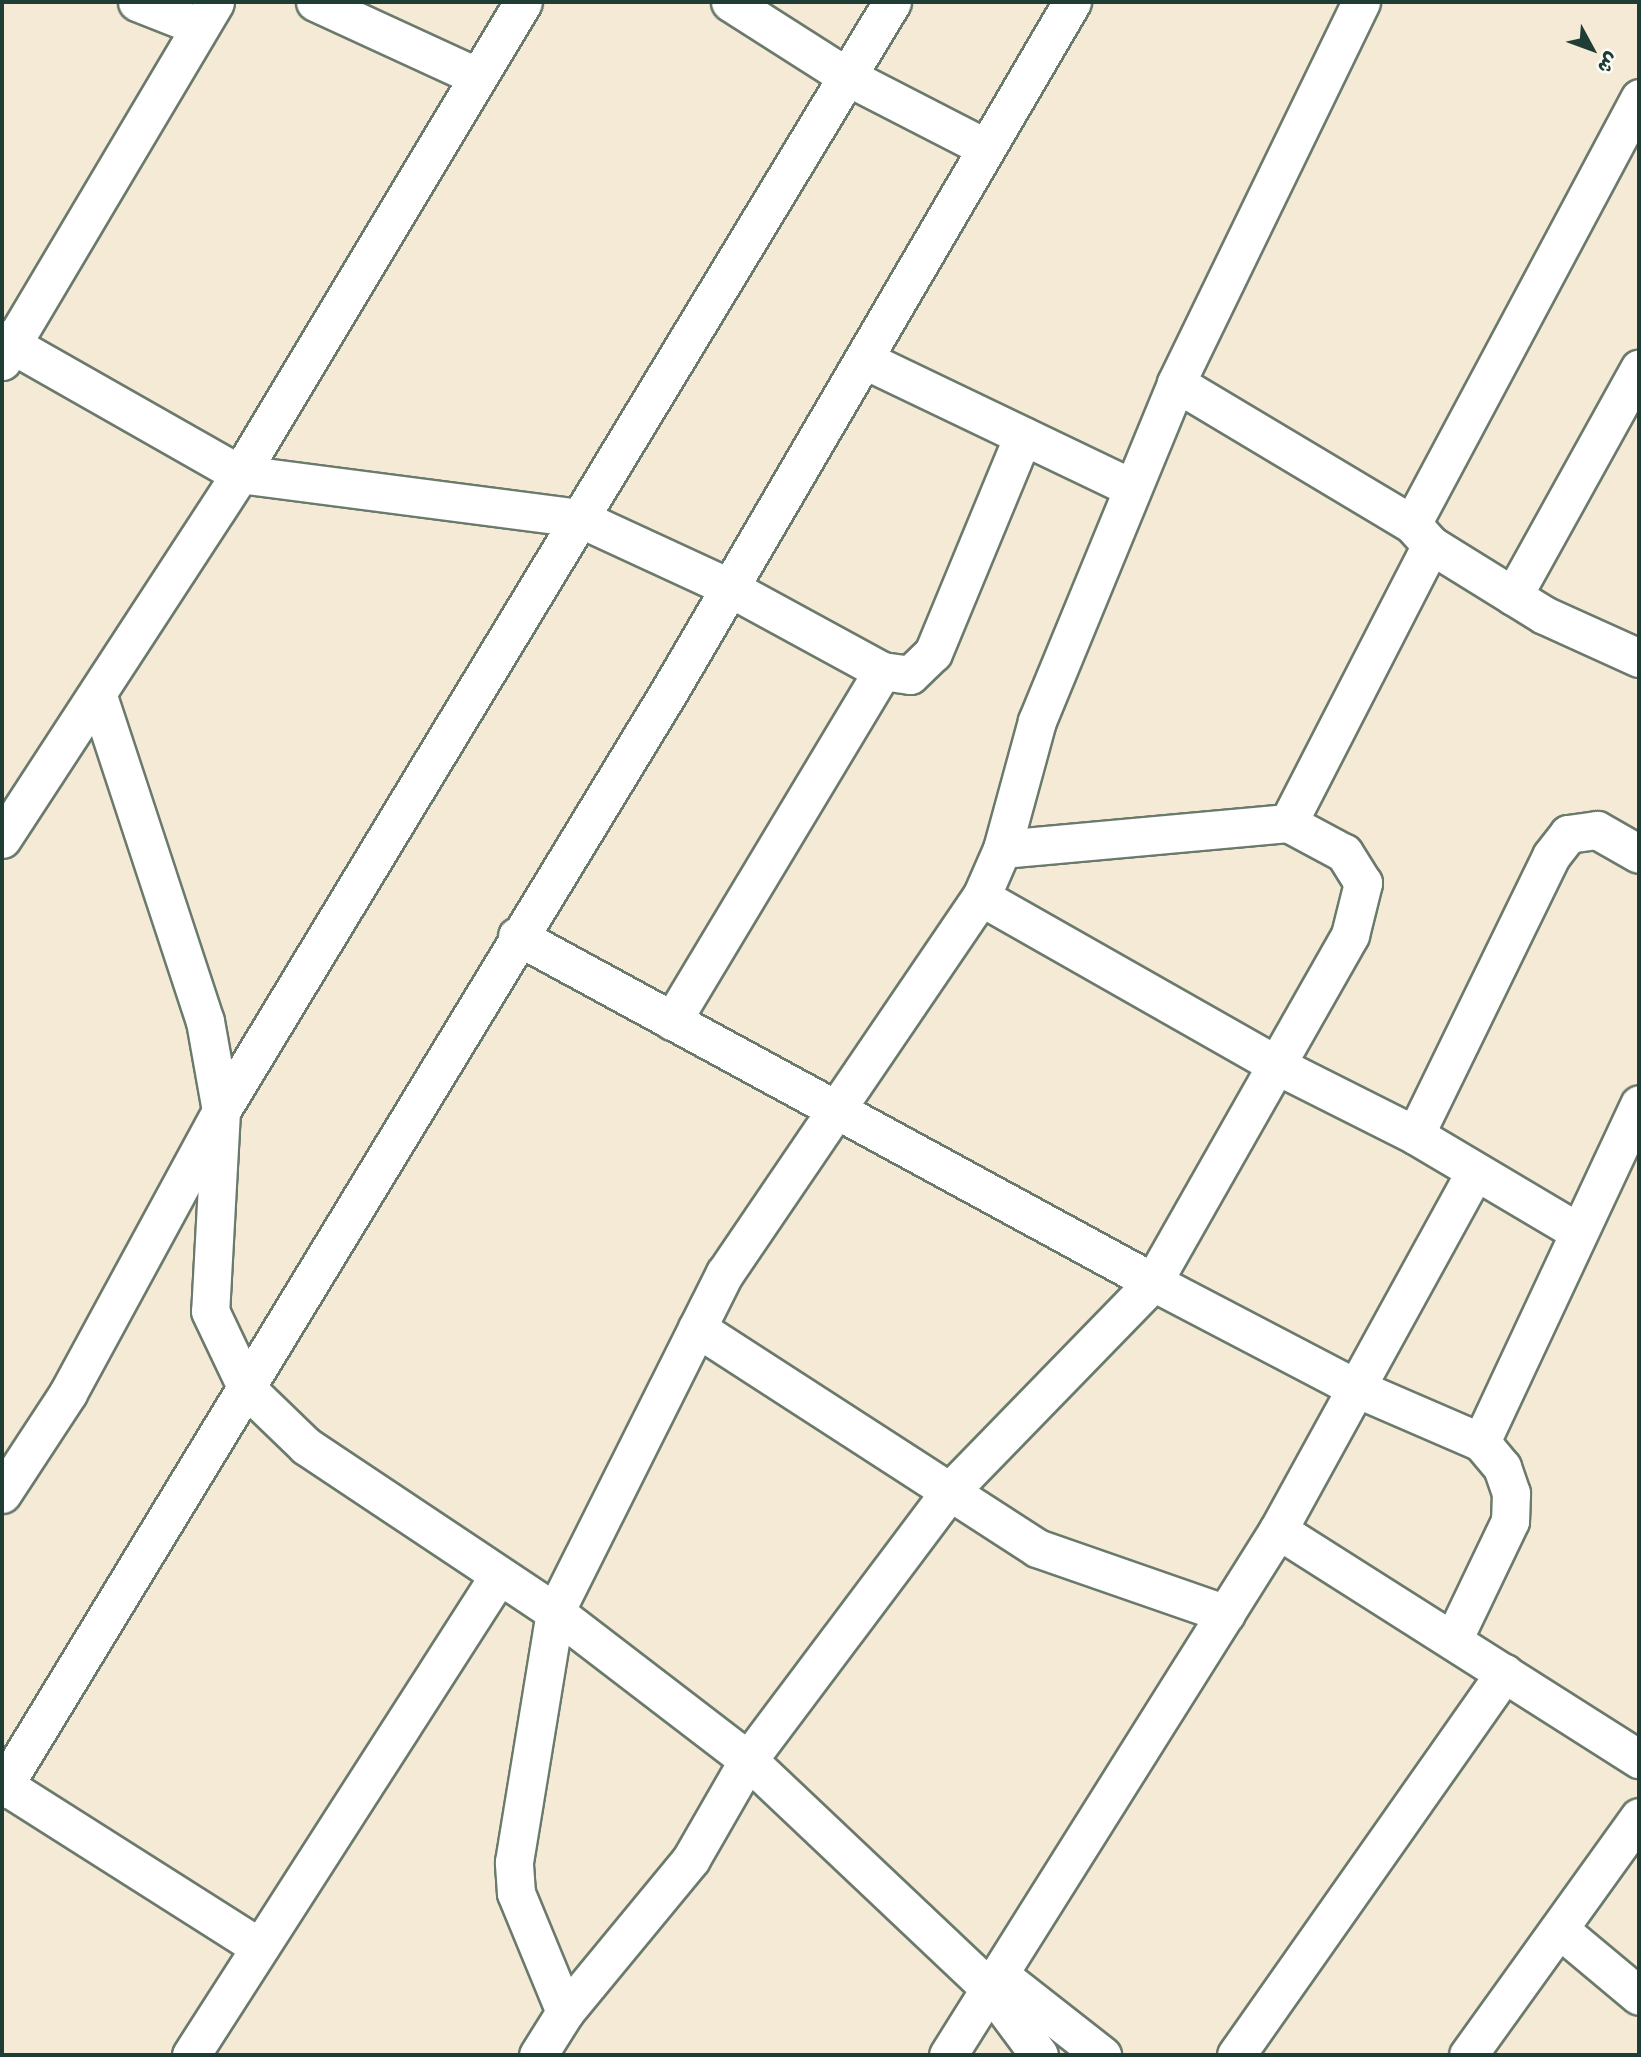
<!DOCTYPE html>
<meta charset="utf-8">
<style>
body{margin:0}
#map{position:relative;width:1641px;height:2057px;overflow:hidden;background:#f4ead5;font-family:"Shantell Sans","Playpen Sans Arabic",sans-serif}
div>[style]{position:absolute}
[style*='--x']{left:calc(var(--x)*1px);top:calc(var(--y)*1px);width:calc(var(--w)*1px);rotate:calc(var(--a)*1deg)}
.roads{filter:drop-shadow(2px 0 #6a7a6c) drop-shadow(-2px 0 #6a7a6c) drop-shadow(0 2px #6a7a6c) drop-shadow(0 -2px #6a7a6c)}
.street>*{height:37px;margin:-18.5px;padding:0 18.5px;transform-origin:18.5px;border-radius:18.5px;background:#fff}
span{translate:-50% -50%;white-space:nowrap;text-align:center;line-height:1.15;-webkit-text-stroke:5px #fdfcf7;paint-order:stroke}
.frame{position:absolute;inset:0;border:4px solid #1f3d34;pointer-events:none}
.north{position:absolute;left:1557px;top:14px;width:70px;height:70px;-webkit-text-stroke:5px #fdfcf7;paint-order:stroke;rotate:131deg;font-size:19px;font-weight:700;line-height:28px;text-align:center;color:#1f3d34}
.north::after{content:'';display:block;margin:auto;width:24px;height:32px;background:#1f3d34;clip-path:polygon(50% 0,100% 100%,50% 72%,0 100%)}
</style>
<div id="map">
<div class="roads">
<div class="street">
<div style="--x:137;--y:2;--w:66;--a:21.5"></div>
<div style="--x:315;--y:2;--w:179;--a:24.7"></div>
<div style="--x:730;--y:2;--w:138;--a:32.5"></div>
<div style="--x:846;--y:76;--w:153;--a:27.2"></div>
<div style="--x:2;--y:339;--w:274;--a:29.6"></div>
<div style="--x:240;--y:474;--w:342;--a:7.4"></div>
<div style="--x:579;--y:518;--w:164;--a:24.8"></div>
<div style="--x:728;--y:587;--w:175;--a:28.6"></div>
<div style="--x:882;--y:671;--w:28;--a:8"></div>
<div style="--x:910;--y:675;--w:32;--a:-44"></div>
<div style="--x:933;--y:653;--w:235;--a:-67.5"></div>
<div style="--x:865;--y:360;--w:296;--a:25.6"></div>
<div style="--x:2;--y:361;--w:417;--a:-59.3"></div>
<div style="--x:1176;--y:383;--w:275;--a:30.9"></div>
<div style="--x:1412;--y:524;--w:28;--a:48"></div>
<div style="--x:1431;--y:545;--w:133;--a:31.8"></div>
<div style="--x:1544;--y:615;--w:104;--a:24.4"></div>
<div style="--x:1412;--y:524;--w:483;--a:-61.9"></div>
<div style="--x:1513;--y:596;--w:260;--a:-61"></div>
<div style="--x:98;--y:696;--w:342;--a:71.8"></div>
<div style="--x:205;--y:1021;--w:91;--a:79.9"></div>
<div style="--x:221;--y:1111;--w:200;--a:93.1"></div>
<div style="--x:210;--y:1311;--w:86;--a:64.6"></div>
<div style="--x:247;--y:1389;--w:82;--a:44"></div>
<div style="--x:306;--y:1446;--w:299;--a:33.7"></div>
<div style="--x:555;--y:1612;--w:243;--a:37.5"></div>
<div style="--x:748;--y:1760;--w:333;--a:43.4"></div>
<div style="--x:990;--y:1989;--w:82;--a:53.4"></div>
<div style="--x:2;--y:839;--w:436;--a:-56.9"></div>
<div style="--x:240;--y:474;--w:550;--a:-59.05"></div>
<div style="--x:1002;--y:849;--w:287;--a:-5.2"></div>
<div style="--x:981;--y:897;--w:344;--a:29.6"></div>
<div style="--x:1280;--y:1067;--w:151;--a:26.7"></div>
<div style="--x:1415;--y:1135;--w:186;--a:30.7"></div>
<div style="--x:517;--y:936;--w:724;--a:28.55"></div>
<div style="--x:1153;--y:1282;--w:229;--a:27.6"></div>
<div style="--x:1356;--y:1388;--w:136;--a:23.4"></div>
<div style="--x:1481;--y:1442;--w:33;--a:50"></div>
<div style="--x:1502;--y:1467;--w:28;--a:71"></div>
<div style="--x:1511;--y:1493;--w:28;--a:92"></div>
<div style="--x:1510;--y:1521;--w:132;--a:115.6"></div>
<div style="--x:672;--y:1021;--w:408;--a:-59"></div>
<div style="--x:1415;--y:1135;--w:310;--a:-64"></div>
<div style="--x:1551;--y:856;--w:28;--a:-52"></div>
<div style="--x:1568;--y:834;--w:29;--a:-8"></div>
<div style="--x:1597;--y:830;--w:48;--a:29.7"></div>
<div style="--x:697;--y:1328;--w:405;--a:32.9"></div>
<div style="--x:1037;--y:1548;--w:200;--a:19.2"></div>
<div style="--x:1481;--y:1442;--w:373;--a:-64.9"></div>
<div style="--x:2;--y:1494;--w:121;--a:-56.8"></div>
<div style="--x:68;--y:1393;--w:321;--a:-61.5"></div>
<div style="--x:221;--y:1111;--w:1296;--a:-58.82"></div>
<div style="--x:1278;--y:1530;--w:428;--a:32.4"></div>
<div style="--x:4;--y:1785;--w:299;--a:32.4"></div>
<div style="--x:2;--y:1789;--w:1280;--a:-58.71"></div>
<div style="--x:667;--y:695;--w:803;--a:-59.7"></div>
<div style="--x:1559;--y:1929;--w:104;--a:39.9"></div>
<div style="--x:1000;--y:1975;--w:130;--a:38.1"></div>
<div style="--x:565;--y:2012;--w:129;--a:-112.4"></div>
<div style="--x:516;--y:1893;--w:31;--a:-94"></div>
<div style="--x:514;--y:1862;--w:253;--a:-80.7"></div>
<div style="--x:555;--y:1612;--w:379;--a:-63.4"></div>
<div style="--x:725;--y:1273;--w:455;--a:-55.8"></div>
<div style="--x:981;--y:897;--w:52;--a:-66.4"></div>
<div style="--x:1002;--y:849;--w:133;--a:-74.7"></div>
<div style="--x:1037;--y:721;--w:365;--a:-67.6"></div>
<div style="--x:1176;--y:383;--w:424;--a:-64.1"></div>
<div style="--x:191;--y:2055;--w:570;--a:-57.31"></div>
<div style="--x:538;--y:2055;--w:51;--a:-57.9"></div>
<div style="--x:565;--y:2012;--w:198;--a:-50.5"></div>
<div style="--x:691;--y:1859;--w:114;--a:-60.1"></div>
<div style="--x:748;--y:1760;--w:336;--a:-53.1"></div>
<div style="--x:950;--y:1491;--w:291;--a:-45.8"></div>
<div style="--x:1153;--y:1282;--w:399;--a:-60.4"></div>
<div style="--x:1350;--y:935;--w:54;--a:-76"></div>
<div style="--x:1363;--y:883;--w:36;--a:-122"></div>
<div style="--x:1344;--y:853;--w:64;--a:-151.8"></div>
<div style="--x:1288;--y:823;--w:313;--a:-62.8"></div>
<div style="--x:948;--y:2055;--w:620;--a:-57.85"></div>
<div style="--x:1278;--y:1530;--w:409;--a:-61.2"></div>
<div style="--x:1236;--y:2055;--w:467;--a:-54.9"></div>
<div style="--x:1468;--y:2055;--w:293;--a:-54.3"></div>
</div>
</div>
<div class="frame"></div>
<div class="north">ش</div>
</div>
